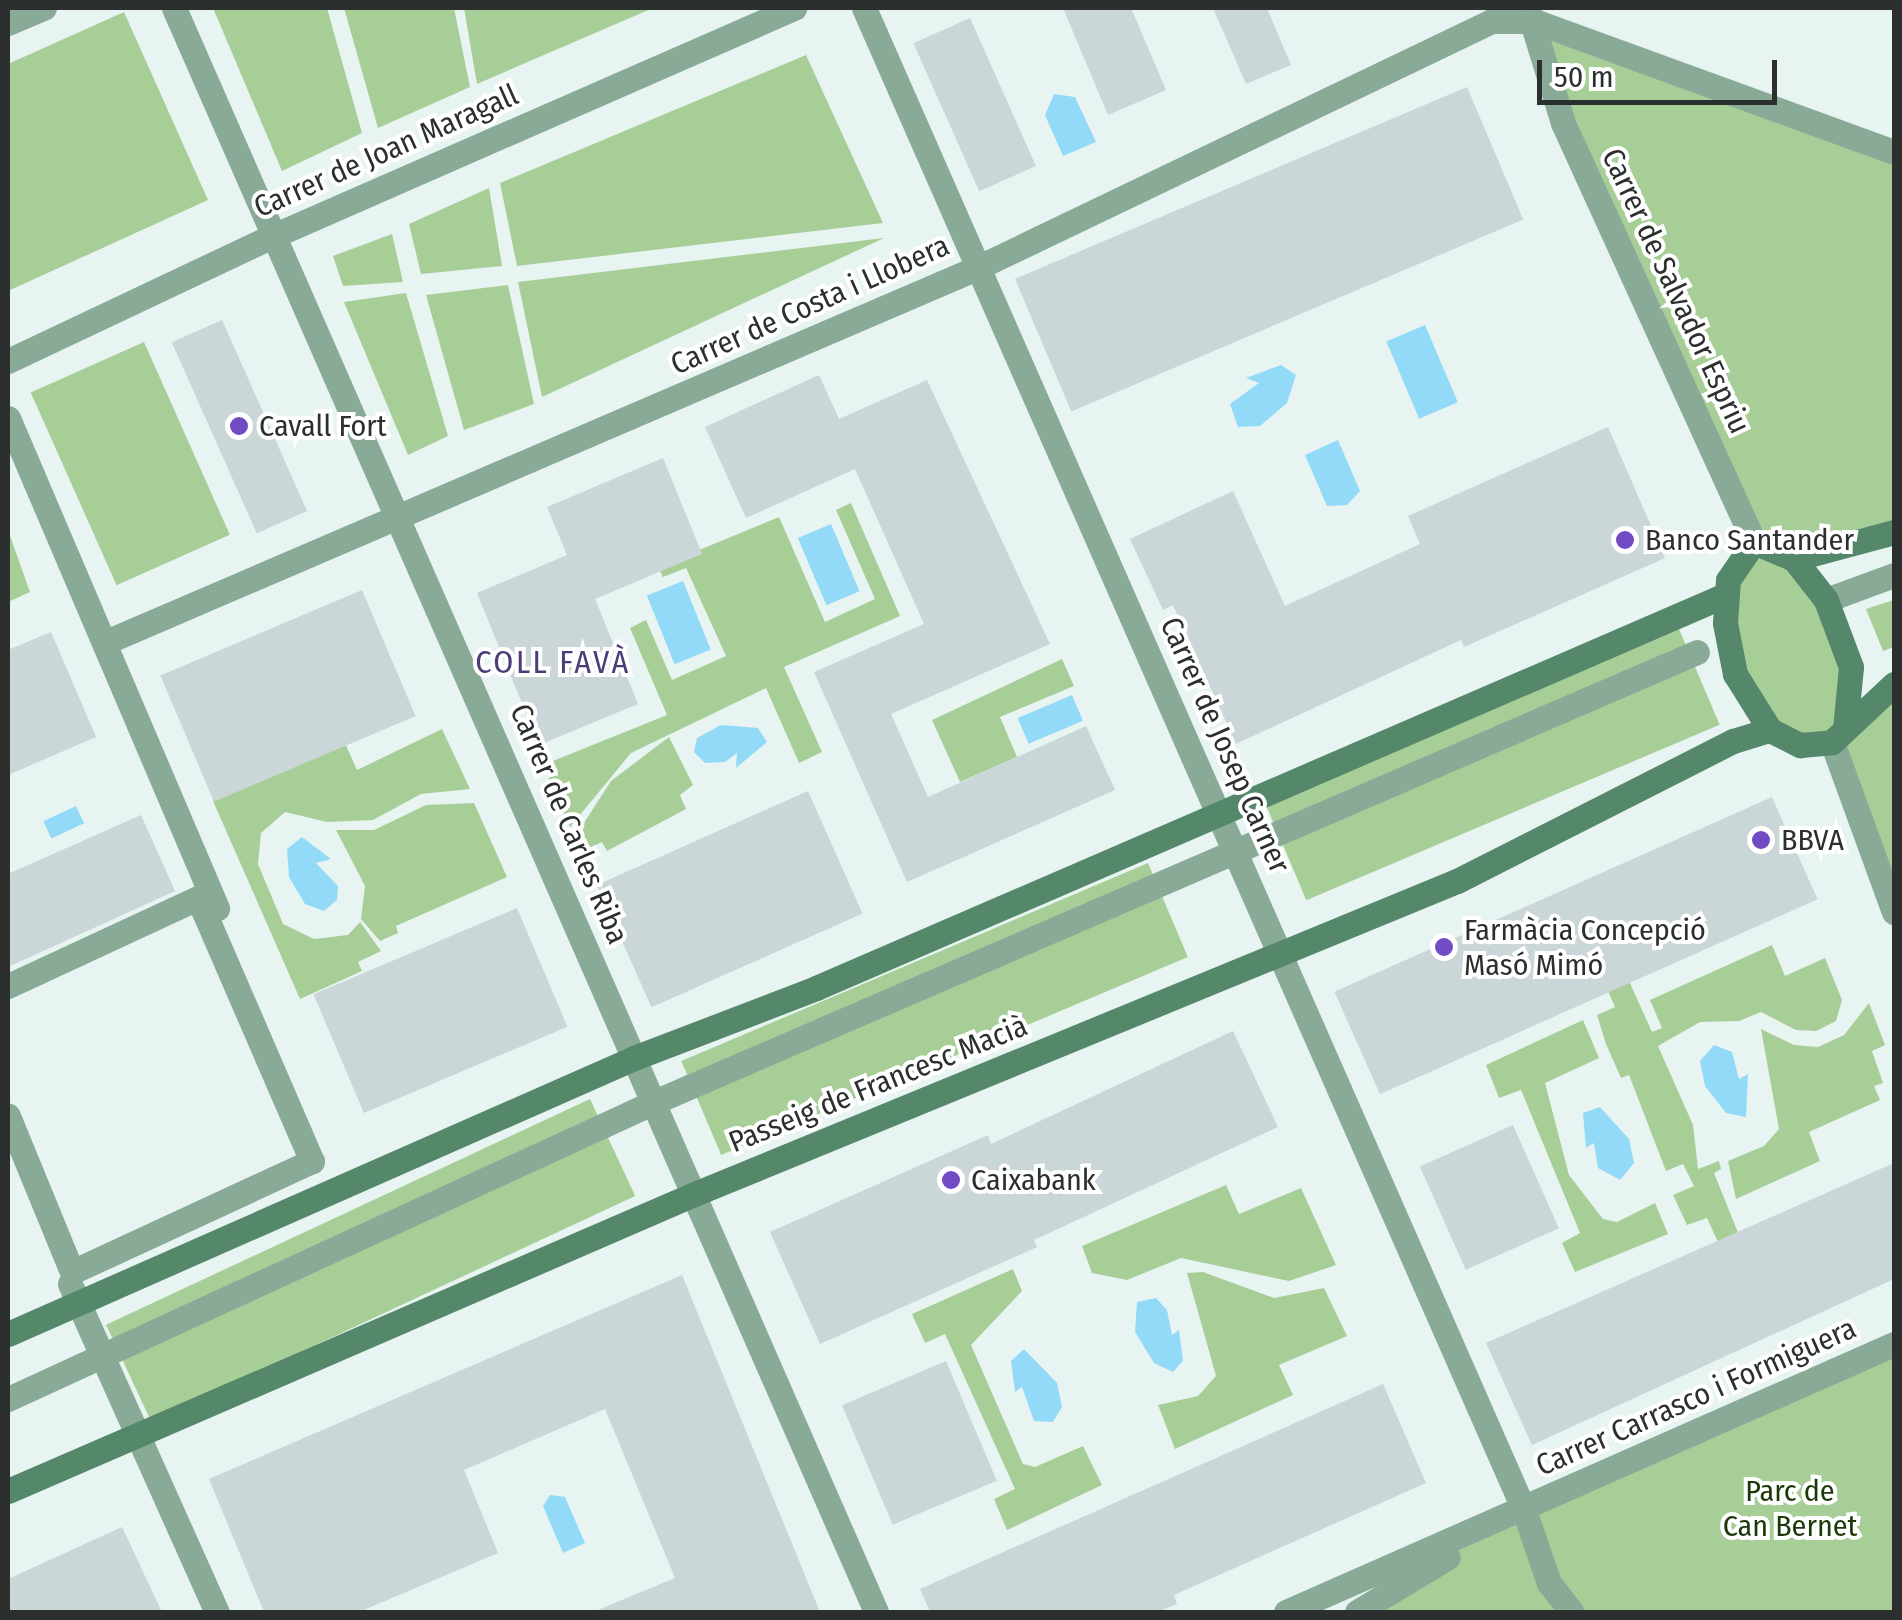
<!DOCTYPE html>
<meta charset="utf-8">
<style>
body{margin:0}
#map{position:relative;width:1902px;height:1620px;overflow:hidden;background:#e8f4f2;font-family:"Fira Sans Condensed",sans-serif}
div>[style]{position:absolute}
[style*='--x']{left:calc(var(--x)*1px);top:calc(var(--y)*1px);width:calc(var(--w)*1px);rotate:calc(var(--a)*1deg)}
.green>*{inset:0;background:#a8ce98;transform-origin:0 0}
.water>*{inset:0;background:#92daf8;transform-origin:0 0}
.building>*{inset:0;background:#cad6d7;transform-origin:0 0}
.street>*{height:25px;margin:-12.5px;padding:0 12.5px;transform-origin:12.5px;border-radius:12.5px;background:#89aa97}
.secondary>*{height:25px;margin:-12.5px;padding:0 12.5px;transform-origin:12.5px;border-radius:12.5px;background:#55886b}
.dots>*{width:28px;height:28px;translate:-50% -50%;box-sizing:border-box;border:5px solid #fff;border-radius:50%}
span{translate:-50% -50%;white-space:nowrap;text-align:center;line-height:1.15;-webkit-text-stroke:8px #fff;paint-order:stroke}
.street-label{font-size:30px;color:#2b302f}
.poi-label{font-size:30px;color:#2b302f}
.left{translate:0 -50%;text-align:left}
.park-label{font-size:30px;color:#1b3809}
.neighbourhood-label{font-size:32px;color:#4c3c79;letter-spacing:2.5px}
.frame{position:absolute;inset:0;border:10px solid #2b302f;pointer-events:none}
.scale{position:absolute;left:1537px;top:60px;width:240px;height:45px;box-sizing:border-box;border:5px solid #2b302f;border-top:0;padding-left:12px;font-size:30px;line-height:35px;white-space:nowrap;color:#2b302f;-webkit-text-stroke:8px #fff;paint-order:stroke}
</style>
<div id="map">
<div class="green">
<div style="clip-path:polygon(213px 8px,327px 8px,362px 133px,282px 171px)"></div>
<div style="clip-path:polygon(344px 8px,454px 8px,470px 87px,378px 128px)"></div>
<div style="clip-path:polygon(464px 8px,653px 8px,477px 84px)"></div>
<div style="clip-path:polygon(124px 12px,208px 200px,8px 291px,8px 64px)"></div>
<div style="clip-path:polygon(1534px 21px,1894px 152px,1894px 532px,1795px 559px,1826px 600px,1851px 709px,1894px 684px,1894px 912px,1832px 742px,1770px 730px,1725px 623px,1754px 542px)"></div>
<div style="clip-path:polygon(806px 55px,883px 223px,517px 266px,500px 183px)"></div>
<div style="clip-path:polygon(489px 188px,502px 266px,421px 274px,409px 224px)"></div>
<div style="clip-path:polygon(392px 234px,403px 282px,343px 286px,333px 256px)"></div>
<div style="clip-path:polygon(884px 238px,542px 397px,518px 282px)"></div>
<div style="clip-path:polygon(508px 285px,534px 404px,464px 430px,426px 295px)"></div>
<div style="clip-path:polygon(406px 293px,448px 436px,408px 455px,344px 302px)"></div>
<div style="left:144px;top:342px;width:211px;height:124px;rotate:66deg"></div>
<div style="clip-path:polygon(851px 503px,900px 616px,784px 667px,822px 752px,799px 763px,766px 688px,631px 753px,570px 827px,543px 765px,667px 715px,630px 628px,646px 620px,672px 680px,726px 656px,686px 568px,663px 577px,658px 567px,779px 517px,825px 622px,875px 599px,836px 510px)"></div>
<div style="clip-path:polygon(8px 530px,30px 592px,8px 602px)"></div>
<div style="clip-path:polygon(1894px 600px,1894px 647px,1883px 651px,1866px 609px)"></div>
<div style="left:1679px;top:629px;width:104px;height:449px;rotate:67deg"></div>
<div style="clip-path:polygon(1062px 659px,1074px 686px,1000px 717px,1017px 757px,960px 782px,932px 720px)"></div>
<div style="clip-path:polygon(442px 729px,470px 789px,421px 794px,373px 820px,327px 822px,285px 812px,261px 833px,258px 864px,283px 924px,314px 939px,348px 935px,360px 922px,381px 951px,358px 962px,362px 971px,300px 999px,213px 801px,345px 743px,357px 770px)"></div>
<div style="clip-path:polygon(669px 737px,693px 785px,680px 795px,686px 809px,607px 851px,602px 842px,587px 849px,580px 829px,611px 781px)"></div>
<div style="clip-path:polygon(474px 803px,507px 877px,396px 926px,398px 933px,380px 941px,361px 919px,365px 886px,336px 830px,374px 830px,426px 805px)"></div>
<div style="left:1148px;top:863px;width:102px;height:507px;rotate:67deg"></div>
<div style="clip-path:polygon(1607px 932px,1652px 1032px,1662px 1028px,1650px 1000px,1772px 945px,1785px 976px,1825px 958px,1842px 1000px,1836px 1021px,1816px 1031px,1796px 1030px,1761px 1012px,1739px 1021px,1700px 1022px,1658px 1046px,1693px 1125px,1698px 1169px,1719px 1161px,1721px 1169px,1714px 1173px,1756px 1277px,1737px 1284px,1707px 1218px,1687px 1225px,1673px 1195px,1694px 1186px,1683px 1164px,1666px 1171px,1629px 1075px,1621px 1078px,1606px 1044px,1597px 1015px,1615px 1007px,1586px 941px)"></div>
<div style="clip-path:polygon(1869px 1003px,1885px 1045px,1872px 1051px,1883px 1083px,1874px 1086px,1880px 1100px,1809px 1132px,1820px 1161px,1736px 1199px,1728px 1161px,1764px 1146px,1779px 1129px,1761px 1029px,1794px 1045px,1818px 1047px,1844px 1035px)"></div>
<div style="clip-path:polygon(1583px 1020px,1599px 1058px,1545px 1083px,1569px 1175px,1603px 1219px,1617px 1222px,1655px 1203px,1668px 1234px,1575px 1272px,1562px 1243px,1580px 1233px,1521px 1090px,1499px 1098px,1486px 1065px)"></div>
<div style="left:590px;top:1099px;width:107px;height:534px;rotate:65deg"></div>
<div style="clip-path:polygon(1226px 1185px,1239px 1214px,1301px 1188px,1336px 1265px,1289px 1281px,1181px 1258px,1127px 1280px,1092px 1273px,1082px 1246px)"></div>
<div style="clip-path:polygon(1013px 1269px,1022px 1291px,971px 1345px,1023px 1464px,1035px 1467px,1083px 1446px,1102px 1485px,1007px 1530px,994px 1499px,1015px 1489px,945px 1334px,925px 1343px,912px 1314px)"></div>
<div style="clip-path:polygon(1203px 1272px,1274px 1298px,1324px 1288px,1347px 1336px,1279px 1365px,1293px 1395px,1175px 1449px,1158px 1405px,1198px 1396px,1216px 1376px,1187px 1273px)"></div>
<div style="clip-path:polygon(1894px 1344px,1894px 1612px,1357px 1612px,1524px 1510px)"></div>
</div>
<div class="water">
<div style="clip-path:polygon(1054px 94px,1075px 97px,1096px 142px,1063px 156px,1045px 115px)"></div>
<div style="left:1425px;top:325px;width:84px;height:42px;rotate:67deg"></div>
<div style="clip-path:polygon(1281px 365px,1296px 375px,1287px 403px,1260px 426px,1238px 427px,1230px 404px,1259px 383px,1246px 378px)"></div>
<div style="clip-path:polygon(1338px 440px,1360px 491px,1347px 505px,1327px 506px,1305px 455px)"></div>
<div style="left:831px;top:524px;width:73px;height:36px;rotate:67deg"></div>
<div style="left:683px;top:581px;width:74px;height:39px;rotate:68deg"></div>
<div style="left:1072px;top:695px;width:28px;height:59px;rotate:67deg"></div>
<div style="clip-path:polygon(721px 725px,758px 728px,767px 742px,736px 768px,737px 753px,725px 762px,705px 763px,694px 752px,697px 738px)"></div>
<div style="left:76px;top:806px;width:19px;height:36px;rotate:65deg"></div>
<div style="clip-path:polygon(302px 837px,331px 859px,316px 863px,338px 886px,337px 900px,324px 911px,305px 904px,289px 877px,287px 849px)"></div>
<div style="clip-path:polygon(1714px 1045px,1732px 1052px,1739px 1079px,1748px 1074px,1746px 1117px,1726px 1113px,1705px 1086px,1700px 1061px)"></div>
<div style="clip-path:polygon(1600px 1107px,1629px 1139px,1634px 1163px,1620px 1180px,1598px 1168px,1594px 1143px,1586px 1148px,1583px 1113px)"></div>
<div style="clip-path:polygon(1156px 1298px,1167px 1310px,1172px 1335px,1179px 1330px,1183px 1361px,1173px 1372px,1154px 1363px,1135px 1332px,1137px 1302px)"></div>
<div style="clip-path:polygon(1024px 1349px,1057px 1383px,1062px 1407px,1053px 1422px,1034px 1421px,1022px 1387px,1015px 1392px,1011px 1361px)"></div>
<div style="clip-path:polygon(550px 1495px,565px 1497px,585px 1543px,563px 1553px,543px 1506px)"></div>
</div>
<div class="building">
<div style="clip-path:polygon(1063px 8px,1131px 8px,1166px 90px,1108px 115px)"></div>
<div style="clip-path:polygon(1213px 8px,1267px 8px,1291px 65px,1246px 84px)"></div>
<div style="left:970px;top:18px;width:162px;height:62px;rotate:66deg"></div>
<div style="left:1467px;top:87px;width:144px;height:491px;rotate:67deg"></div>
<div style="left:222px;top:320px;width:209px;height:55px;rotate:66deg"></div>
<div style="clip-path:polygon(819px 375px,839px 419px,927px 380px,1050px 644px,891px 714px,928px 797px,1086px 726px,1115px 790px,907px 882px,814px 672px,924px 624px,855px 469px,746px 518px,705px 427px)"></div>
<div style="clip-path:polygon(1608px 427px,1665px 558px,1464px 647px,1461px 640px,1236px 744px,1173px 605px,1163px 610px,1130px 539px,1233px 491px,1285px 606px,1420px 544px,1408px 516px)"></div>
<div style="clip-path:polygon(663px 458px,702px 554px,595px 599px,638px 704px,539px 745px,477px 593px,567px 555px,547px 507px)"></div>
<div style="left:362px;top:590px;width:137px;height:219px;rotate:67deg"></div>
<div style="clip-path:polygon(51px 632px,96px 737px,8px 775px,8px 650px)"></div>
<div style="left:808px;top:791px;width:134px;height:231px;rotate:66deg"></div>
<div style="left:1772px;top:797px;width:112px;height:479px;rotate:66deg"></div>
<div style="clip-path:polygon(141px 815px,175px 891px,8px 967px,8px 874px)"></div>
<div style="left:517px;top:908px;width:129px;height:221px;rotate:67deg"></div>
<div style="clip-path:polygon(1233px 1031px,1278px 1127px,1034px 1240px,1037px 1247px,820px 1344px,770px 1232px,988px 1135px,991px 1144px)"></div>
<div style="left:1513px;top:1125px;width:113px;height:102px;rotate:66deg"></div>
<div style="clip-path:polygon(1894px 1163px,1894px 1279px,1532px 1445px,1486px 1343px)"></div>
<div style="clip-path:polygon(682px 1275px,820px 1612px,593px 1612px,675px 1578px,605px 1409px,464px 1470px,498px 1553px,359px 1612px,264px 1612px,209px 1479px)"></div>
<div style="left:946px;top:1361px;width:130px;height:113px;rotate:67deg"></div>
<div style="clip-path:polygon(1383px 1384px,1426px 1483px,1174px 1595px,1177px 1604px,1157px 1612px,930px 1612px,920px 1589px)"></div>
<div style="clip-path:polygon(122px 1527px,162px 1612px,8px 1612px,8px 1579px)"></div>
</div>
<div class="street">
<div style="--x:174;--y:8;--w:1751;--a:66.36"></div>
<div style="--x:864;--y:8;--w:1641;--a:66.28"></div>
<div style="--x:1524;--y:1510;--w:77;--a:71.1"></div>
<div style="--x:1549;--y:1583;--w:37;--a:52"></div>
<div style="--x:1528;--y:9;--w:119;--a:72.9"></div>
<div style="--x:1563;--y:123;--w:460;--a:65.5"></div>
<div style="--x:8;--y:23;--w:39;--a:-23"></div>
<div style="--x:8;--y:361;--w:293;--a:-25.3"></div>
<div style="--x:273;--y:236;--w:569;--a:-23.64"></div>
<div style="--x:8;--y:418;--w:533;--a:66.9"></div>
<div style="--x:1826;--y:600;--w:72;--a:-20.2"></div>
<div style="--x:106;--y:642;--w:952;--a:-23.25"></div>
<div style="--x:981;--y:266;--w:567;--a:-25.62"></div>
<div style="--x:1492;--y:21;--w:42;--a:0"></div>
<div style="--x:1534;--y:21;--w:383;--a:20"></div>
<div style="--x:1832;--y:742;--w:181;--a:70"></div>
<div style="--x:8;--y:986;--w:209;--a:-24.9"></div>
<div style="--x:198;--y:898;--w:287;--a:66.6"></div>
<div style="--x:312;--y:1161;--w:264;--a:155.2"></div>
<div style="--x:72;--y:1272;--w:169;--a:-112.3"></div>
<div style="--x:70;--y:1284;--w:359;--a:65.9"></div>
<div style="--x:8;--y:1399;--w:709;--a:-24.68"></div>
<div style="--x:652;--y:1103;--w:1138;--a:-23.34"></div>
<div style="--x:1286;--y:1612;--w:664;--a:-23.79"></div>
<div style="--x:1357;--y:1612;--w:106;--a:-31.1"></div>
</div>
<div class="secondary">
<div style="--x:1794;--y:559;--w:104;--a:-15.1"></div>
<div style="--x:1845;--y:729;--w:62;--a:-84.5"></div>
<div style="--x:1851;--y:667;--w:72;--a:-110.5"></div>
<div style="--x:1826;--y:600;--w:52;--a:-128"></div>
<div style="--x:1794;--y:559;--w:43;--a:-157"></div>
<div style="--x:1754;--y:542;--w:46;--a:124.4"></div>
<div style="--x:1728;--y:580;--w:43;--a:94"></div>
<div style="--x:1725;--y:623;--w:52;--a:78.9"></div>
<div style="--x:1735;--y:674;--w:66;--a:58"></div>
<div style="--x:1770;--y:730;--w:34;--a:27"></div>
<div style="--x:1800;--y:745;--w:32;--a:-5"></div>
<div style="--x:1832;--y:742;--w:85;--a:-43.1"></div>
<div style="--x:8;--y:1334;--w:684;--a:-23.79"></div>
<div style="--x:634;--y:1058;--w:195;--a:-21"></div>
<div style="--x:816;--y:988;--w:988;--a:-23.37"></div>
<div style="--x:8;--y:1491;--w:745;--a:-23.4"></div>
<div style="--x:692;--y:1195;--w:827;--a:-22.32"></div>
<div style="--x:1457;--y:881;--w:309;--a:-26.9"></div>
<div style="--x:1733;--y:741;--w:39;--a:-17"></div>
</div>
<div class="dots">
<div style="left:239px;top:426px;background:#704bc4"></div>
<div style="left:1625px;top:540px;background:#704bc4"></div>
<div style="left:1761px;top:840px;background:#704bc4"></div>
<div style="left:1444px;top:947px;background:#704bc4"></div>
<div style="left:951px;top:1180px;background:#704bc4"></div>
</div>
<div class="street-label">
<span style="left:386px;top:151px;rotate:-24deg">Carrer de Joan Maragall</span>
<span style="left:1676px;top:291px;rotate:65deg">Carrer de Salvador Espriu</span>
<span style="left:810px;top:305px;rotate:-24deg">Carrer de Costa i Llobera</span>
<span style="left:1225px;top:745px;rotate:66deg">Carrer de Josep Carner</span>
<span style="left:569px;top:824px;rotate:67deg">Carrer de Carles Riba</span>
<span style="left:878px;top:1084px;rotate:-22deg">Passeig de Francesc Macià</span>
<span style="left:1696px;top:1397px;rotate:-24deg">Carrer Carrasco i Formiguera</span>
</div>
<div class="poi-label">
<span class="left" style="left:259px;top:426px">Cavall Fort</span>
<span class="left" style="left:1645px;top:540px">Banco Santander</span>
<span class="left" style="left:1781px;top:840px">BBVA</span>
<span class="left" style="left:1464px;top:947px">Farmàcia Concepció<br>Masó Mimó</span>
<span class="left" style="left:971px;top:1180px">Caixabank</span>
</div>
<div class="park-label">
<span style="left:1790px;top:1508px">Parc de<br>Can Bernet</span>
</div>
<div class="neighbourhood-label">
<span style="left:553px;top:662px">COLL FAVÀ</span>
</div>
<div class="frame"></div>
<div class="scale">50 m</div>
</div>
